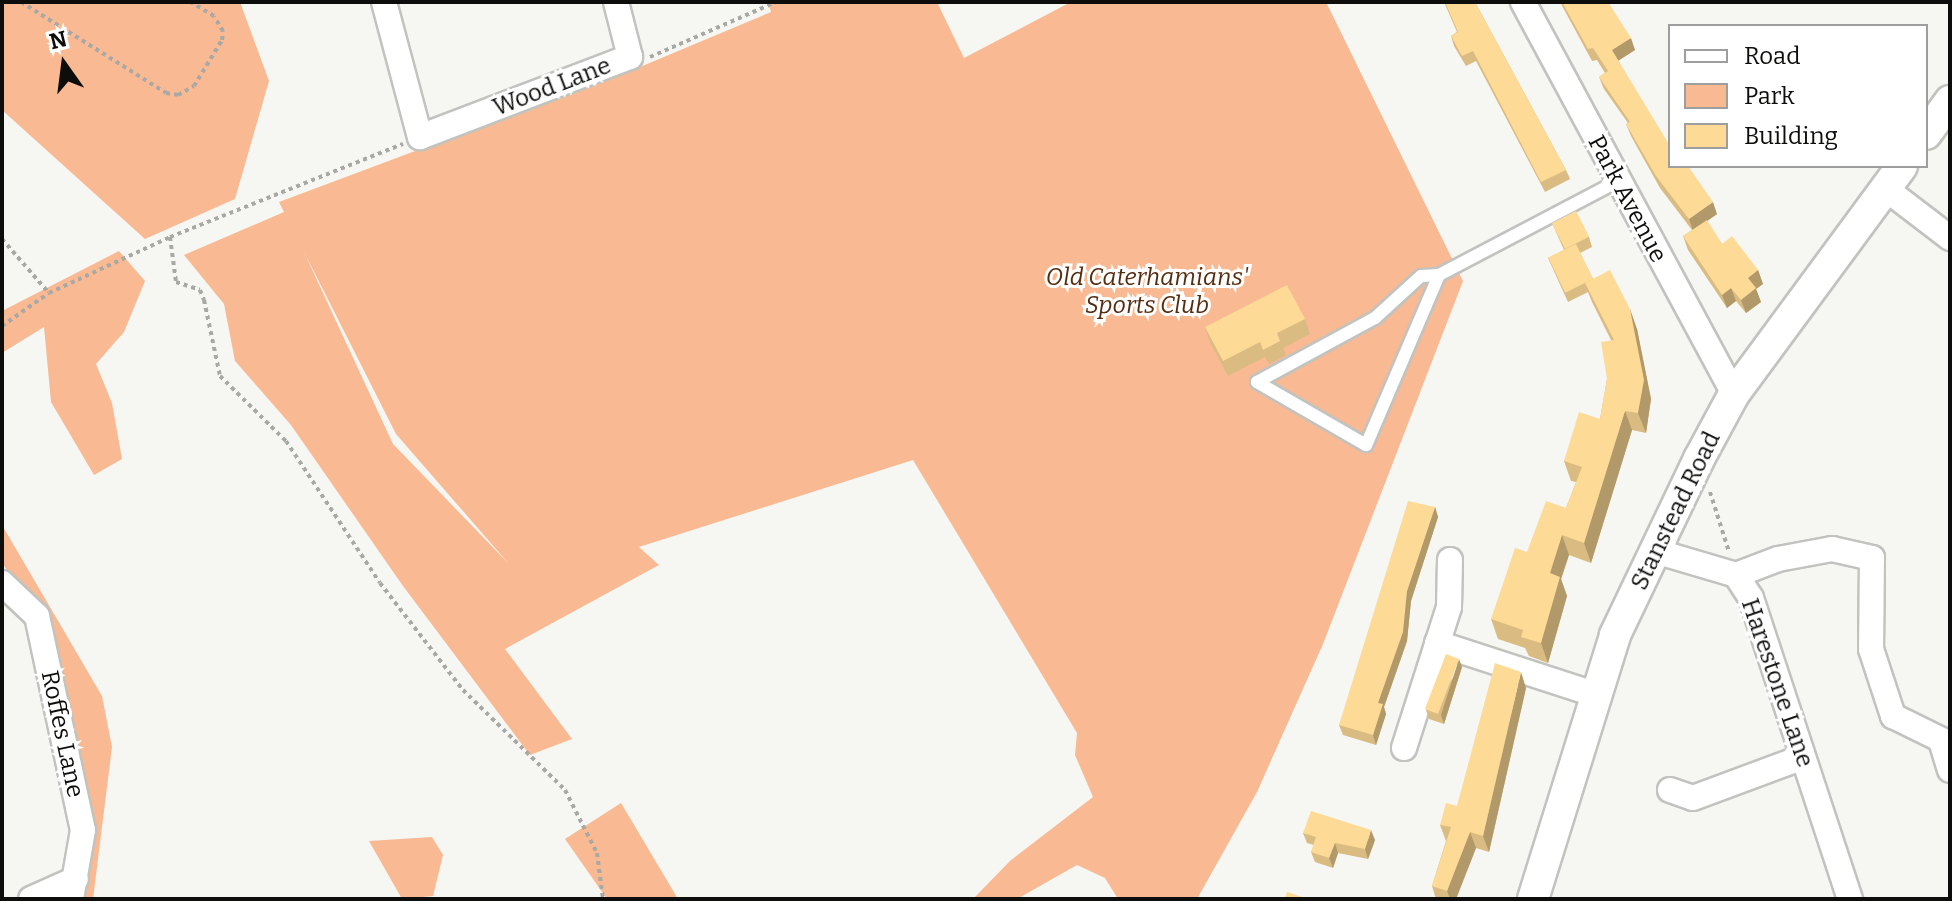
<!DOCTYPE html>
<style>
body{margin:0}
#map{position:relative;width:1952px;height:901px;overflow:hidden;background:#f6f6f2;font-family:Bitter,serif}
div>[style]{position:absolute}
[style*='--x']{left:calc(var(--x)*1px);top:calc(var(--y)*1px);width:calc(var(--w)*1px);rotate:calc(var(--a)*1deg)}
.green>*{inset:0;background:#f9b992}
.path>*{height:4px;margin-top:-2px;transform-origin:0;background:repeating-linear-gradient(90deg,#a8a8a5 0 4px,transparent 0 8px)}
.roads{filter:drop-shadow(2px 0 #c2c3bf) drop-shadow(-2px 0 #c2c3bf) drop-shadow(0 2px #c2c3bf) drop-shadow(0 -2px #c2c3bf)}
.service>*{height:12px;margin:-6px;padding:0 6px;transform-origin:6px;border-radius:6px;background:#fff}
.minor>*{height:24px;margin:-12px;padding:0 12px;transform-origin:12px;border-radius:12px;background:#fff}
.tertiary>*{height:30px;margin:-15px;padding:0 15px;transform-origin:15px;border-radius:15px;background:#fff}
.wall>*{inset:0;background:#dabb81}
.shaded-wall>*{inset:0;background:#b19969}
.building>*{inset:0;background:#fdda96;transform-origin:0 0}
span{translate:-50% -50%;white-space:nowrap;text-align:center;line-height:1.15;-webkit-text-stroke:6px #fff;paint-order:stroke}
.street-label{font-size:24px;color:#0d0d0c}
.park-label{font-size:24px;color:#562c0f;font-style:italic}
.frame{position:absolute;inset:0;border:4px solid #0d0d0c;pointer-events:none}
.legend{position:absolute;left:1668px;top:24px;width:260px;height:144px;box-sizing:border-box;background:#fff;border:2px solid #9e9e9e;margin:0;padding:10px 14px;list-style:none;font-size:24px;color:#0d0d0c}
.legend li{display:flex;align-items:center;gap:16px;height:40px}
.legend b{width:40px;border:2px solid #9e9e9e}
.north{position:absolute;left:24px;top:24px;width:80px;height:80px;-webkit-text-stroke:6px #fff;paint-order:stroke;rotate:346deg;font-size:22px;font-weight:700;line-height:32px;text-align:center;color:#0d0d0c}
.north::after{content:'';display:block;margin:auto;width:28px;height:36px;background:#0d0d0c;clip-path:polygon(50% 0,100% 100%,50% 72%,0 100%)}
</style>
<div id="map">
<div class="green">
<div style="clip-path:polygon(2px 2px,240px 2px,269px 81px,235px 199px,145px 239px,2px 110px)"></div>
<div style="clip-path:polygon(evenodd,768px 2px,937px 2px,964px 58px,1071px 2px,1326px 2px,1463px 281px,1323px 644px,1257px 792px,1197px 899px,1118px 899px,1105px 878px,1077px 865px,1017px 899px,973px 899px,1010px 861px,1093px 797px,1075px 755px,1077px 733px,913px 460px,639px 547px,659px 565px,505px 649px,572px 739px,530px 755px,403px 586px,291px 425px,235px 361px,224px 304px,184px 255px,284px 212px,279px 202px,640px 67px,771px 12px,768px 2px,304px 252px,396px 434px,509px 564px,393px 444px,304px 252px)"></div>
<div style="clip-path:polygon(119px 251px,145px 281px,124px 332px,96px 364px,112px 403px,122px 459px,94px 475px,51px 402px,44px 327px,2px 353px,2px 311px)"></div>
<div style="clip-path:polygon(2px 525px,102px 696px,112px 747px,93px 899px,78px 899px,54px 637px,2px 563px)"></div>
<div style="clip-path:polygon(621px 803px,678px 899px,607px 899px,565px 839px)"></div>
<div style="clip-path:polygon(432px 837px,443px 855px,433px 896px,402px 899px,369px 841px)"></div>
</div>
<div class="path">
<div style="--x:21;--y:2;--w:171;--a:32.1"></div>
<div style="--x:166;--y:93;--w:12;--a:9"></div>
<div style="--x:178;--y:95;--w:18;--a:-29"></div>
<div style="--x:194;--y:86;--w:54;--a:-58.7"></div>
<div style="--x:222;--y:40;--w:9;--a:-84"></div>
<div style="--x:223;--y:31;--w:17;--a:-121"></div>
<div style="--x:214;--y:16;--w:27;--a:-149"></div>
<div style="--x:650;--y:57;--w:137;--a:-23.6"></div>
<div style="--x:170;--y:237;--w:45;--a:82.4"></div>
<div style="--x:176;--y:282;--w:25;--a:18"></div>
<div style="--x:200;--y:290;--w:11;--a:68"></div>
<div style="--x:204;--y:300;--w:78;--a:78.1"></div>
<div style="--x:220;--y:376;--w:93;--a:44.6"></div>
<div style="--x:286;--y:441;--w:170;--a:56.5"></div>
<div style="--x:380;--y:583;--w:135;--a:52.2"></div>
<div style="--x:463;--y:690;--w:143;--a:44.4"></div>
<div style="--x:565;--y:790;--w:71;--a:63.1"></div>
<div style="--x:597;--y:853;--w:46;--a:82.6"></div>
<div style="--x:2;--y:239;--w:72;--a:49"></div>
<div style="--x:2;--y:326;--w:57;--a:-35.1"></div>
<div style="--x:49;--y:293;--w:133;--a:-24.8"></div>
<div style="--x:170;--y:237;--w:251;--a:-21.8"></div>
<div style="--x:1710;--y:492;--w:63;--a:72.4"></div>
</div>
<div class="roads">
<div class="service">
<div style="--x:1439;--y:275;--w:185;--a:113.2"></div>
<div style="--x:1366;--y:445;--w:126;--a:-150"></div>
<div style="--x:1257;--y:382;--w:134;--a:-28.5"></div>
<div style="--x:1375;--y:318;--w:62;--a:-42.4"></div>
<div style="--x:1421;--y:276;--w:18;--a:-3"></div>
<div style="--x:1439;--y:275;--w:200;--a:-27.7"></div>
</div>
<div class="minor">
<div style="--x:384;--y:2;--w:140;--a:75.1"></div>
<div style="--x:420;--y:137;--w:225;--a:-20.9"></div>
<div style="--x:630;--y:57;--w:57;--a:-104.3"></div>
<div style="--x:1523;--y:2;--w:445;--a:61.7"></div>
<div style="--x:1886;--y:189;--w:81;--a:37.4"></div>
<div style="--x:1655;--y:551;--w:84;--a:16.5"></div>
<div style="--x:1736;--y:575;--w:45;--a:-20.9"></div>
<div style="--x:1778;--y:559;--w:55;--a:-10.5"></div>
<div style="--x:1832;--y:549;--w:41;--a:12.7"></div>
<div style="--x:1872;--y:558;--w:91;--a:90.6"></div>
<div style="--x:1871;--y:649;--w:71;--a:71.8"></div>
<div style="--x:1893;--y:716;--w:64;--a:26.2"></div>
<div style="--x:1736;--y:575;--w:27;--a:57"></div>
<div style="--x:1751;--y:598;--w:317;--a:71.8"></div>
<div style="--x:2;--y:583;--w:48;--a:43.3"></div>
<div style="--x:37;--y:616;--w:219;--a:77.9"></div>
<div style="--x:83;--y:830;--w:70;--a:99.9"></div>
<div style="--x:1437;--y:643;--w:165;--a:18"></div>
<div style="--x:1942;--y:744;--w:27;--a:73"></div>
<div style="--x:1404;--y:748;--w:148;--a:-72.3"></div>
<div style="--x:1449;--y:607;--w:47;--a:-88.8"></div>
<div style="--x:1670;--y:790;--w:24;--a:19"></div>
<div style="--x:1693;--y:798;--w:117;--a:-20.4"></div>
<div style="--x:31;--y:899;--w:49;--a:-24"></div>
</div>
<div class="tertiary">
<div style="--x:1926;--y:134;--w:41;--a:-54"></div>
<div style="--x:1533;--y:899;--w:276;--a:-72.7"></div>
<div style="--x:1615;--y:635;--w:195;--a:-64.5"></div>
<div style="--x:1699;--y:459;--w:74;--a:-61.7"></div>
<div style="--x:1734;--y:394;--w:283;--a:-53.6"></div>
</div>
</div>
<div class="wall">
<div style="clip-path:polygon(1444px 2px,1475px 2px,1566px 170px,1570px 179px,1545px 192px,1476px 61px,1466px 66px,1454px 46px,1451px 36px,1457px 32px)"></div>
<div style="clip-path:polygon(1560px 2px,1608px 2px,1635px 50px,1618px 61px,1670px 166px,1717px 214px,1707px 221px,1722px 244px,1758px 270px,1763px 284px,1756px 289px,1761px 302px,1746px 313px,1736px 301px,1727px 308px,1688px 250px,1683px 236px,1692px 230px,1660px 188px,1631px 136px,1626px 124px,1628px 123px,1604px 89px,1599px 77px,1605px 73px,1597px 60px,1592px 61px)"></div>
<div style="clip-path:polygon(1552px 223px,1589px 237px,1592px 247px,1580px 253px,1593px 279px,1637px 329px,1651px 399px,1646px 433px,1632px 430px,1591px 563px,1569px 555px,1561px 579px,1567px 596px,1548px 663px,1529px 656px,1525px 648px,1498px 639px,1491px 619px,1527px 552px,1566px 508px,1576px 482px,1571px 481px,1564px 461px,1600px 419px,1607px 379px,1611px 340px,1592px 302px,1588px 292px,1568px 302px,1548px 258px,1564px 250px)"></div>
<div style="clip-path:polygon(1305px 319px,1310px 334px,1283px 348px,1286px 355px,1269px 364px,1265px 357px,1228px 376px,1210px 342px,1205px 327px)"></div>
<div style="clip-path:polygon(1435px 507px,1438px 517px,1411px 601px,1407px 641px,1384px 707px,1386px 714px,1376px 745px,1343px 735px,1339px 725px)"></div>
<div style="clip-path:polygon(1462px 667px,1444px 724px,1429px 719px,1426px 710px)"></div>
<div style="clip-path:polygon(1526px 688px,1489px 852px,1476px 848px,1456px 899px,1436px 899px,1432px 886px,1446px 841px,1440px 825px,1457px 806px)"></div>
<div style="clip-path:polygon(1303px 833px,1375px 840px,1368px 859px,1338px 853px,1333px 868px,1315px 862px,1311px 852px,1314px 845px,1307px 843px)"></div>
</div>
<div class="shaded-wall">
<div style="clip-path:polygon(1631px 38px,1635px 50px,1616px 62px,1612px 50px)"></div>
<div style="clip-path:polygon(1713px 202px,1717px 214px,1693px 231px,1689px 219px)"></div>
<div style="clip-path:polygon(1758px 270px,1763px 284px,1756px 289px,1761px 302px,1746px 313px,1741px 300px,1748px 278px)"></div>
<div style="clip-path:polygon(1731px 288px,1736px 301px,1727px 308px,1722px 295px)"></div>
<div style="clip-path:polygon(1630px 309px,1637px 329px,1651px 399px,1646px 433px,1638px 413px)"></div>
<div style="clip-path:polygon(1625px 411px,1632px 430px,1591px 563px,1584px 543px)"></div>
<div style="clip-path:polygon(1435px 507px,1438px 517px,1411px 601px,1407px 641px,1384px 707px,1386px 714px,1376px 745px,1373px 735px,1378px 703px,1407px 591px)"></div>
<div style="clip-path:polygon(1562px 535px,1569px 555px,1561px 579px,1567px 596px,1548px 663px,1541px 643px,1550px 573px)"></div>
<div style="clip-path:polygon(1459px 659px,1462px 667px,1444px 724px,1441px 715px)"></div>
<div style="clip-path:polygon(1521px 672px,1526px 688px,1489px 852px,1483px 836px)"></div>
<div style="clip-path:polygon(1371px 830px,1375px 840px,1368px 859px,1365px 849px)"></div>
<div style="clip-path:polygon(1470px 832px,1476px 848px,1456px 899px,1450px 899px,1447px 891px)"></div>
<div style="clip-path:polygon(1335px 843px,1338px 853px,1333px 868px,1329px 858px)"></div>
</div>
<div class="building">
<div style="clip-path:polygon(1445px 2px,1475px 2px,1566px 170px,1541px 182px,1473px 51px,1462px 56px,1451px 36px,1458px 32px)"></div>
<div style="clip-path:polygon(1562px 2px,1608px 2px,1631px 38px,1612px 50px,1670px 146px,1670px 166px,1688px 166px,1713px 202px,1689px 219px,1656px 176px,1626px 124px,1630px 122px,1599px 77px,1608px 71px,1593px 48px,1588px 49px)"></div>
<div style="left:1576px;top:211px;width:29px;height:27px;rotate:63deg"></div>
<div style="clip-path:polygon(1707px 220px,1722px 244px,1732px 236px,1758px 270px,1748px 278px,1756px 288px,1741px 300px,1731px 288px,1722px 295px,1683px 236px)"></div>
<div style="left:1576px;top:244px;width:39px;height:31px;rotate:64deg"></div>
<div style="clip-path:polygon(1610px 270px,1630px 309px,1644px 380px,1638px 413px,1625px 411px,1584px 543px,1562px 535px,1550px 573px,1560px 577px,1541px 643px,1521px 637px,1523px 630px,1491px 619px,1515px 548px,1527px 552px,1546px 501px,1566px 508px,1582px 467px,1564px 461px,1579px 412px,1600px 419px,1607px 379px,1601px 342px,1614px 340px,1585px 283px)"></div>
<div style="clip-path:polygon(1287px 285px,1305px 319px,1277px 333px,1280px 341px,1263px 350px,1260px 342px,1223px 361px,1205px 327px)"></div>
<div style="clip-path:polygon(1408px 501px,1435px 507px,1407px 591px,1403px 632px,1378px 703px,1383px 704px,1373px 735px,1339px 725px)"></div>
<div style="left:1446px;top:654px;width:14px;height:59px;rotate:21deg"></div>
<div style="clip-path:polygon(1495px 663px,1521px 672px,1483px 836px,1470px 832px,1447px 891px,1432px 886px,1451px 827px,1440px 825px,1446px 803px,1457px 806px)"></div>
<div style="clip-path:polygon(1311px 811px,1371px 830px,1365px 849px,1335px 843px,1329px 858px,1311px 852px,1316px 837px,1303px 833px)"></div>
<div style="clip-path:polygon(1287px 892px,1308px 899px,1285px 899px)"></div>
</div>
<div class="street-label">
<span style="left:552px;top:87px;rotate:-21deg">Wood Lane</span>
<span style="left:1627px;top:199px;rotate:62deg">Park Avenue</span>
<span style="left:1676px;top:511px;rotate:-64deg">Stanstead Road</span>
<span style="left:1777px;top:683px;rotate:71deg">Harestone Lane</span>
<span style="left:62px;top:734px;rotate:78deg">Roffes Lane</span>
</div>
<div class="park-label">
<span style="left:1147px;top:292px">Old Caterhamians'<br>Sports Club</span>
</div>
<div class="frame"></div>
<ul class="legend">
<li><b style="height:10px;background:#fff"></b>Road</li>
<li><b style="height:22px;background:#f9b992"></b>Park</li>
<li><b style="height:22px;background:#fdda96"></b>Building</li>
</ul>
<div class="north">N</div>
</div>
